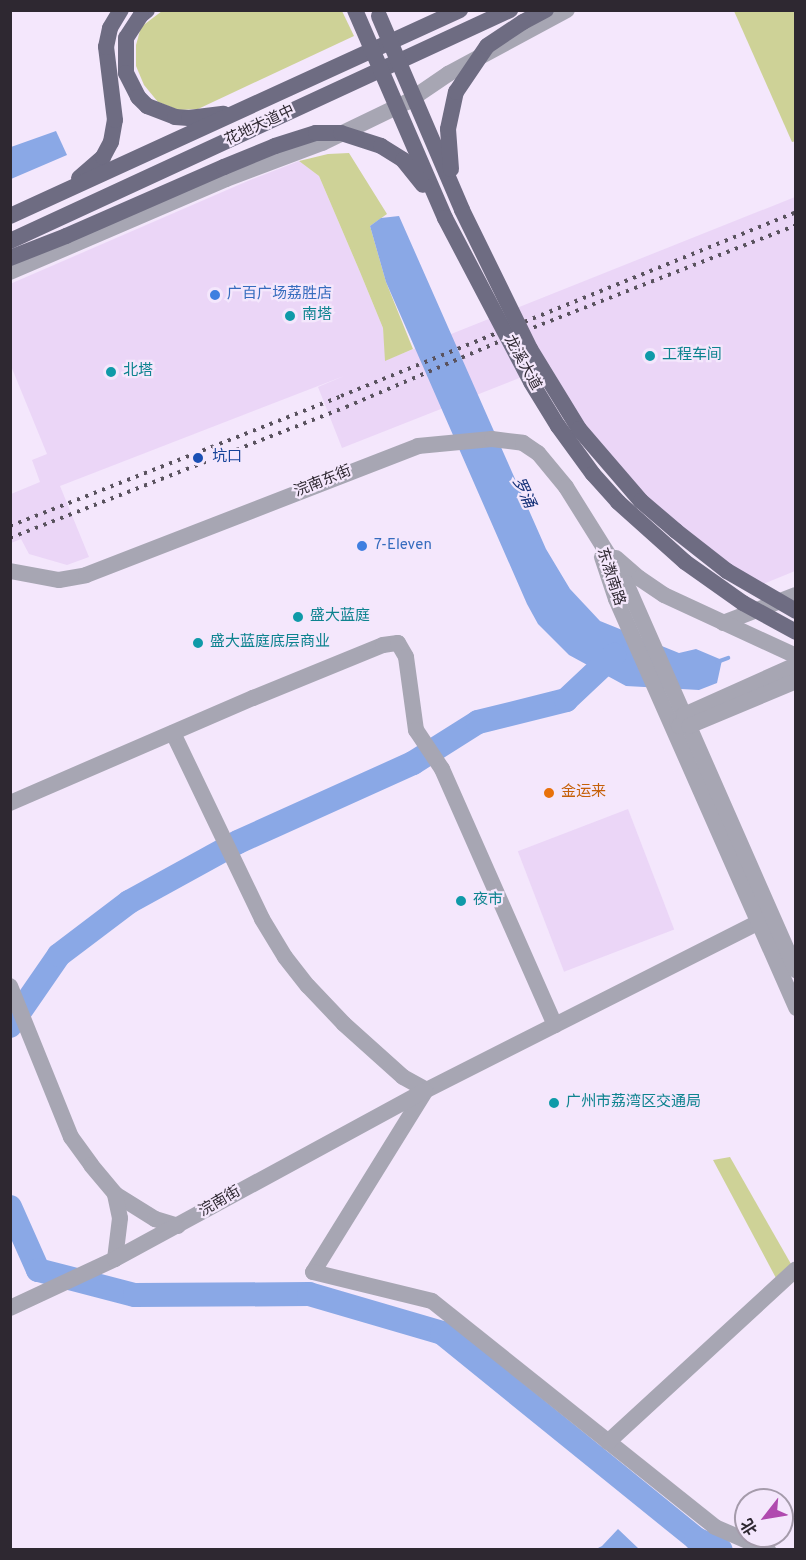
<!DOCTYPE html>
<meta charset="utf-8">
<style>
body{margin:0}
#map{position:relative;width:806px;height:1560px;overflow:hidden;background:#f4e7fc;font-family:Overpass,"Noto Sans SC",sans-serif}
div>[style]{position:absolute}
[style*='--x']{left:calc(var(--x)*1px);top:calc(var(--y)*1px);width:calc(var(--w)*1px);rotate:calc(var(--a)*1deg)}
.built>*{inset:0;background:#ebd6f7;transform-origin:0 0}
.green>*{inset:0;background:#ced297}
.water>*{inset:0;background:#8aa8e6}
.stream>*{height:4px;margin:-2px;padding:0 2px;transform-origin:2px;border-radius:2px;background:#8aa8e6}
.river>*{height:24px;margin:-12px;padding:0 12px;transform-origin:12px;border-radius:12px;background:#8aa8e6}
.minor>*{height:16px;margin:-8px;padding:0 8px;transform-origin:8px;border-radius:8px;background:#a7a6b3}
.tertiary>*{height:16px;margin:-8px;padding:0 8px;transform-origin:8px;border-radius:8px;background:#a7a6b3}
.primary>*{height:16px;margin:-8px;padding:0 8px;transform-origin:8px;border-radius:8px;background:#6e6c82}
.rail>*{height:4px;margin-top:-2px;transform-origin:0;background:repeating-linear-gradient(90deg,#59525e 0 3px,transparent 0 9px)}
.primary-bridge>*{height:16px;margin:-8px;padding:0 8px;transform-origin:8px;border-radius:8px;background:#6e6c82}
.dots>*{width:16px;height:16px;translate:-50% -50%;box-sizing:border-box;border:3px solid #f4e7fc;border-radius:50%}
span{translate:-50% -50%;white-space:nowrap;text-align:center;line-height:1.15;-webkit-text-stroke:4.5px #f4e7fc;paint-order:stroke}
.street-label{font-size:15px;color:#2e2831}
.shop-label{font-size:15px;color:#366cbe}
.left{translate:0 -50%;text-align:left}
.culture-label{font-size:15px;color:#0d838f}
.transit-label{font-size:15px;color:#164399}
.food-label{font-size:15px;color:#c56008}
.water-label{font-size:16px;color:#133077;font-style:italic}
.frame{position:absolute;inset:0;border:12px solid #2e2831;pointer-events:none}
.north{position:absolute;left:734px;top:1488px;width:60px;height:60px;box-sizing:border-box;background:#f4e7fc;border:2px solid #a59bab;border-radius:50%;rotate:239deg;font-size:16px;font-weight:700;line-height:24px;text-align:center;color:#2e2831}
.north::after{content:'';display:block;margin:auto;width:21px;height:27px;background:#b04aaf;clip-path:polygon(50% 0,100% 100%,50% 72%,0 100%)}
</style>
<div id="map">
<div class="built">
<div style="clip-path:polygon(299px 161px,319px 176px,360px 272px,383px 328px,386px 360px,795px 197px,795px 571px,761px 585px,727px 564px,660px 512px,589px 433px,550px 366px,342px 448px,318px 387px,344px 376px,60px 486px,89px 557px,67px 565px,29px 554px,21px 539px,11px 543px,11px 494px,40px 482px,32px 460px,47px 454px,11px 366px,10px 284px,250px 180px)"></div>
<div style="left:628px;top:809px;width:129px;height:118px;rotate:69deg"></div>
</div>
<div class="green">
<div style="clip-path:polygon(162px 11px,342px 11px,354px 36px,198px 109px,179px 110px,158px 102px,144px 85px,136px 66px,136px 45px,141px 27px)"></div>
<div style="clip-path:polygon(734px 11px,795px 11px,796px 141px,792px 142px)"></div>
<div style="clip-path:polygon(349px 153px,387px 214px,370px 226px,386px 282px,413px 349px,385px 361px,383px 328px,360px 272px,319px 176px,299px 161px,328px 154px)"></div>
<div style="clip-path:polygon(730px 1157px,791px 1264px,776px 1278px,713px 1160px)"></div>
</div>
<div class="water">
<div style="clip-path:polygon(56px 131px,67px 155px,11px 179px,11px 147px)"></div>
<div style="clip-path:polygon(399px 216px,546px 549px,570px 589px,600px 621px,679px 653px,696px 649px,722px 660px,717px 683px,699px 690px,626px 686px,569px 655px,538px 624px,527px 604px,386px 282px,370px 226px,381px 218px)"></div>
<div style="clip-path:polygon(618px 1529px,639px 1549px,596px 1549px,602px 1546px)"></div>
</div>
<div class="stream">
<div style="--x:717;--y:662;--w:12;--a:-20"></div>
</div>
<div class="river">
<div style="--x:10;--y:1026;--w:86;--a:-55.4"></div>
<div style="--x:59;--y:955;--w:88;--a:-37.1"></div>
<div style="--x:129;--y:902;--w:124;--a:-28.8"></div>
<div style="--x:238;--y:842;--w:192;--a:-24.3"></div>
<div style="--x:413;--y:763;--w:77;--a:-32.2"></div>
<div style="--x:478;--y:722;--w:91;--a:-14"></div>
<div style="--x:566;--y:700;--w:66;--a:-43.2"></div>
<div style="--x:10;--y:1207;--w:69;--a:66"></div>
<div style="--x:38;--y:1270;--w:100;--a:14.5"></div>
<div style="--x:135;--y:1295;--w:174;--a:-0.3"></div>
<div style="--x:309;--y:1294;--w:139;--a:16.3"></div>
<div style="--x:442;--y:1333;--w:327;--a:39"></div>
<div style="--x:696;--y:1539;--w:27;--a:24"></div>
</div>
<div class="minor">
<div style="--x:723;--y:623;--w:78;--a:-21"></div>
<div style="--x:173;--y:733;--w:206;--a:64.4"></div>
<div style="--x:262;--y:919;--w:44;--a:58.8"></div>
<div style="--x:285;--y:957;--w:37;--a:52"></div>
<div style="--x:308;--y:986;--w:52;--a:46.5"></div>
<div style="--x:344;--y:1024;--w:79;--a:41.9"></div>
<div style="--x:403;--y:1077;--w:26;--a:29"></div>
<div style="--x:10;--y:803;--w:265;--a:-23.4"></div>
<div style="--x:253;--y:698;--w:140;--a:-22.2"></div>
<div style="--x:383;--y:645;--w:15;--a:-8"></div>
<div style="--x:398;--y:643;--w:16;--a:60"></div>
<div style="--x:406;--y:657;--w:74;--a:82.2"></div>
<div style="--x:416;--y:730;--w:47;--a:56.3"></div>
<div style="--x:442;--y:769;--w:280;--a:66.2"></div>
<div style="--x:757;--y:923;--w:371;--a:153.2"></div>
<div style="--x:426;--y:1090;--w:214;--a:121.8"></div>
<div style="--x:313;--y:1272;--w:122;--a:13.7"></div>
<div style="--x:432;--y:1301;--w:362;--a:38.6"></div>
<div style="--x:715;--y:1527;--w:58;--a:23.5"></div>
<div style="--x:10;--y:986;--w:163;--a:68"></div>
<div style="--x:71;--y:1137;--w:34;--a:54"></div>
<div style="--x:91;--y:1165;--w:38;--a:50"></div>
<div style="--x:115;--y:1194;--w:47;--a:32"></div>
<div style="--x:155;--y:1219;--w:24;--a:17"></div>
<div style="--x:115;--y:1259;--w:41;--a:-83"></div>
<div style="--x:120;--y:1218;--w:25;--a:-102"></div>
<div style="--x:10;--y:1308;--w:116;--a:-25"></div>
<div style="--x:115;--y:1259;--w:352;--a:-28.5"></div>
<div style="--x:608;--y:1442;--w:255;--a:-42.6"></div>
</div>
<div class="tertiary">
<div style="--x:10;--y:272;--w:235;--a:-23.3"></div>
<div style="--x:226;--y:179;--w:103;--a:-20.6"></div>
<div style="--x:322;--y:143;--w:94;--a:-25.8"></div>
<div style="--x:407;--y:102;--w:50;--a:-34.3"></div>
<div style="--x:448;--y:74;--w:135;--a:-28.3"></div>
<div style="--x:602;--y:557;--w:44;--a:71.6"></div>
<div style="--x:616;--y:599;--w:447;--a:66.2"></div>
<div style="--x:616;--y:558;--w:30;--a:41"></div>
<div style="--x:639;--y:578;--w:30;--a:34"></div>
<div style="--x:664;--y:595;--w:145;--a:24.8"></div>
<div style="--x:10;--y:571;--w:50;--a:10.4"></div>
<div style="--x:59;--y:580;--w:27;--a:-10"></div>
<div style="--x:86;--y:575;--w:356;--a:-21.2"></div>
<div style="--x:418;--y:446;--w:74;--a:-5.4"></div>
<div style="--x:492;--y:439;--w:31;--a:7"></div>
<div style="--x:523;--y:443;--w:18;--a:34"></div>
<div style="--x:538;--y:453;--w:44;--a:50.5"></div>
<div style="--x:566;--y:487;--w:113;--a:58"></div>
<div style="--x:626;--y:583;--w:423;--a:66.3"></div>
<div style="--x:677;--y:721;--w:9;--a:-41"></div>
<div style="--x:684;--y:715;--w:123;--a:-24.1"></div>
<div style="--x:679;--y:726;--w:10;--a:0"></div>
<div style="--x:689;--y:726;--w:116;--a:-22.8"></div>
</div>
<div class="primary">
<div style="--x:147;--y:10;--w:8;--a:140"></div>
<div style="--x:141;--y:15;--w:27;--a:123"></div>
<div style="--x:126;--y:38;--w:35;--a:90"></div>
<div style="--x:126;--y:73;--w:27;--a:63"></div>
<div style="--x:138;--y:97;--w:13;--a:45"></div>
<div style="--x:147;--y:106;--w:30;--a:21"></div>
<div style="--x:175;--y:117;--w:14;--a:4"></div>
<div style="--x:189;--y:118;--w:35;--a:-7"></div>
<div style="--x:523;--y:22;--w:26;--a:-28"></div>
<div style="--x:79;--y:178;--w:32;--a:-41"></div>
<div style="--x:103;--y:157;--w:17;--a:-62"></div>
<div style="--x:111;--y:142;--w:22;--a:-80"></div>
<div style="--x:115;--y:120;--w:74;--a:-97"></div>
<div style="--x:106;--y:47;--w:19;--a:-78"></div>
<div style="--x:110;--y:28;--w:21;--a:-59"></div>
<div style="--x:10;--y:216;--w:495;--a:-24.6"></div>
<div style="--x:10;--y:241;--w:551;--a:-24.8"></div>
<div style="--x:10;--y:258;--w:60;--a:-21.4"></div>
</div>
<div class="rail">
<div style="--x:10;--y:526;--w:356;--a:-21.4"></div>
<div style="--x:341;--y:396;--w:491;--a:-22"></div>
<div style="--x:10;--y:538;--w:361;--a:-21.3"></div>
<div style="--x:346;--y:407;--w:186;--a:-23.1"></div>
<div style="--x:517;--y:334;--w:300;--a:-21.3"></div>
</div>
<div class="primary-bridge">
<div style="--x:355;--y:10;--w:227;--a:66.6"></div>
<div style="--x:445;--y:218;--w:185;--a:62.3"></div>
<div style="--x:531;--y:382;--w:52;--a:58.5"></div>
<div style="--x:558;--y:426;--w:59;--a:53.9"></div>
<div style="--x:593;--y:474;--w:38;--a:48"></div>
<div style="--x:618;--y:502;--w:90;--a:41.8"></div>
<div style="--x:685;--y:562;--w:71;--a:35.3"></div>
<div style="--x:743;--y:603;--w:60;--a:28.7"></div>
<div style="--x:379;--y:16;--w:211;--a:66.8"></div>
<div style="--x:462;--y:210;--w:155;--a:63.9"></div>
<div style="--x:530;--y:349;--w:94;--a:58.5"></div>
<div style="--x:579;--y:429;--w:95;--a:49.3"></div>
<div style="--x:641;--y:501;--w:46;--a:40.6"></div>
<div style="--x:676;--y:531;--w:65;--a:38.1"></div>
<div style="--x:727;--y:571;--w:80;--a:30.1"></div>
<div style="--x:451;--y:169;--w:40;--a:-94.3"></div>
<div style="--x:448;--y:129;--w:38;--a:-78"></div>
<div style="--x:456;--y:92;--w:55;--a:-56"></div>
<div style="--x:487;--y:46;--w:43;--a:-33.7"></div>
<div style="--x:66;--y:236;--w:172;--a:-23.6"></div>
<div style="--x:224;--y:167;--w:55;--a:-22.4"></div>
<div style="--x:275;--y:146;--w:43;--a:-17.6"></div>
<div style="--x:316;--y:133;--w:25;--a:0"></div>
<div style="--x:341;--y:133;--w:42;--a:18"></div>
<div style="--x:381;--y:146;--w:26;--a:32"></div>
<div style="--x:403;--y:160;--w:32;--a:51"></div>
</div>
<div class="dots">
<div style="left:215px;top:295px;background:#3f7fe0"></div>
<div style="left:290px;top:316px;background:#0f9aa8"></div>
<div style="left:650px;top:356px;background:#0f9aa8"></div>
<div style="left:111px;top:372px;background:#0f9aa8"></div>
<div style="left:198px;top:458px;background:#1a4fb4"></div>
<div style="left:362px;top:546px;background:#3f7fe0"></div>
<div style="left:298px;top:617px;background:#0f9aa8"></div>
<div style="left:198px;top:643px;background:#0f9aa8"></div>
<div style="left:549px;top:793px;background:#e8710a"></div>
<div style="left:461px;top:901px;background:#0f9aa8"></div>
<div style="left:554px;top:1103px;background:#0f9aa8"></div>
</div>
<div class="street-label">
<span style="left:260px;top:126px;rotate:-25deg">花地大道中</span>
<span style="left:522px;top:363px;rotate:61deg">龙溪大道</span>
<span style="left:323px;top:482px;rotate:-22deg">浣南东街</span>
<span style="left:610px;top:577px;rotate:72deg">东漖南路</span>
<span style="left:220px;top:1202px;rotate:-30deg">浣南街</span>
</div>
<div class="shop-label">
<span class="left" style="left:227px;top:295px">广百广场荔胜店</span>
<span class="left" style="left:374px;top:546px">7-Eleven</span>
</div>
<div class="culture-label">
<span class="left" style="left:302px;top:316px">南塔</span>
<span class="left" style="left:662px;top:356px">工程车间</span>
<span class="left" style="left:123px;top:372px">北塔</span>
<span class="left" style="left:310px;top:617px">盛大蓝庭</span>
<span class="left" style="left:210px;top:643px">盛大蓝庭底层商业</span>
<span class="left" style="left:473px;top:901px">夜市</span>
<span class="left" style="left:566px;top:1103px">广州市荔湾区交通局</span>
</div>
<div class="transit-label">
<span class="left" style="left:212px;top:458px">坑口</span>
</div>
<div class="food-label">
<span class="left" style="left:561px;top:793px">金运来</span>
</div>
<div class="water-label">
<span style="left:523px;top:493px;rotate:65deg">罗涌</span>
</div>
<div class="frame"></div>
<div class="north">北</div>
</div>
